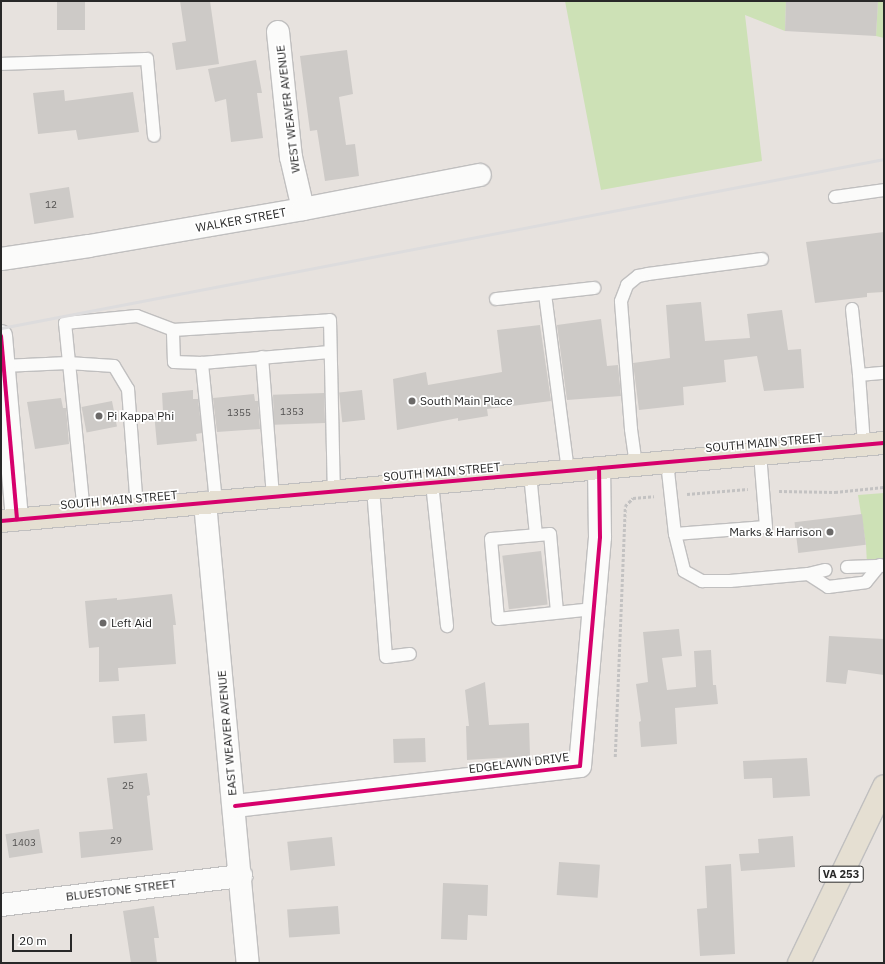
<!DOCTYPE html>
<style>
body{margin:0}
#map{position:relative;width:885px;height:964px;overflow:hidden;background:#e7e2de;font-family:"IBM Plex Sans",sans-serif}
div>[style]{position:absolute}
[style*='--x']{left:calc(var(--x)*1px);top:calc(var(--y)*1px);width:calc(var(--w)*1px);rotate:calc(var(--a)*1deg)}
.green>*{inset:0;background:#cde1b6}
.building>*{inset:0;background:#cdcac7;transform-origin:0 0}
.path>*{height:2.5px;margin-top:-1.25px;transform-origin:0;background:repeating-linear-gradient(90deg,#c3c2c2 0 3px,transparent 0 5px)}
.roads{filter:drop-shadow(1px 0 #c0bfbf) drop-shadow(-1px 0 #c0bfbf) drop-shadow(0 1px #c0bfbf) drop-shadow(0 -1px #c0bfbf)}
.service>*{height:12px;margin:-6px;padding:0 6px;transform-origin:6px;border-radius:6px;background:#fbfbfa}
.minor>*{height:22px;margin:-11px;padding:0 11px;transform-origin:11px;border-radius:11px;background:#fbfbfa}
.tertiary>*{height:22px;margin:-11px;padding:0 11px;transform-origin:11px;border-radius:11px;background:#fbfbfa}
.primary>*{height:22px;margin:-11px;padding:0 11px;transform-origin:11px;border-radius:11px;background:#e5dfd2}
.rail>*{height:3px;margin:-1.5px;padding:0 1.5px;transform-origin:1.5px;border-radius:1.5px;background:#dddcdd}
.cycleway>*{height:4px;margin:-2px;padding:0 2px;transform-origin:2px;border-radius:2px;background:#d6006c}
.dots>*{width:11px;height:11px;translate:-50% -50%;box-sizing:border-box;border:2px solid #fff;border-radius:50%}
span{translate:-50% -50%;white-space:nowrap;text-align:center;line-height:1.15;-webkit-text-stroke:3.5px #fff;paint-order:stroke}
.number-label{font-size:10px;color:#525150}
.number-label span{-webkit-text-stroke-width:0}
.shield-label span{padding:1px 3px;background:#fff;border:1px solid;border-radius:3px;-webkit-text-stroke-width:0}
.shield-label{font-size:11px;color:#282828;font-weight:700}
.street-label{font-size:12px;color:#282828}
.poi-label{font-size:12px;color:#282828}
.left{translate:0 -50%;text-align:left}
.right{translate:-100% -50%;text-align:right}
.frame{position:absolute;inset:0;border:2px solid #282828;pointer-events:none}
.scale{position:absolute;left:12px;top:934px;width:60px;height:18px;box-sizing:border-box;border:2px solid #282828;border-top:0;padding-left:5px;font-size:12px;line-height:14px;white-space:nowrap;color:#282828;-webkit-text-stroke:3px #fff;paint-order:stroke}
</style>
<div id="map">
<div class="green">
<div style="clip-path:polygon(565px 1px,786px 1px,785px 31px,745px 15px,762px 161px,601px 190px)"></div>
<div style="clip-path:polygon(878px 1px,884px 1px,884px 38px,876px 36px)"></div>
<div style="clip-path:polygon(884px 493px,884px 565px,867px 564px,866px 545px,858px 495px)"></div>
</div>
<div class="building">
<div style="left:57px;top:1px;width:28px;height:29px"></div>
<div style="clip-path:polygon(180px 1px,210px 1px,219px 64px,176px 70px,172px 43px,186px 41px)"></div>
<div style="clip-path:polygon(786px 1px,878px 1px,876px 36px,785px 31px)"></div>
<div style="clip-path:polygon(347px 50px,353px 94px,339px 97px,346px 145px,355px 144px,359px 176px,325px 181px,317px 130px,310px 131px,300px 56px)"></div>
<div style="clip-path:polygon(256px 60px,262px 93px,257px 93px,263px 138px,231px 142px,226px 99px,215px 102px,208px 69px)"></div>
<div style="clip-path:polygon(64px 90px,65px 101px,133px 92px,139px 132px,78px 140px,76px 130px,38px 134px,33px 93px)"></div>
<div style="left:69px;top:187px;width:31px;height:40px;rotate:81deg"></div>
<div style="clip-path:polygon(884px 232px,884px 292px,867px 293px,867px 297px,815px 303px,806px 242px)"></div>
<div style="clip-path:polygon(701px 302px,705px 341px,750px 338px,747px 314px,782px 310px,788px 350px,801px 349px,804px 388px,764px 391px,757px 356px,724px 360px,726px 382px,683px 387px,684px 405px,639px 410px,633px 363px,670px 358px,666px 305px)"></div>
<div style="clip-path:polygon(601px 319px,607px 366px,618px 365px,621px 396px,567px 400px,557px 325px)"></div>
<div style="clip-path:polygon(540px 325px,551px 401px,487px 409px,488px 416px,458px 421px,458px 418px,397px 430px,393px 379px,426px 372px,428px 385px,502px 372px,497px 330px)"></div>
<div style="clip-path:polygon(193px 390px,193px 399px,198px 399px,202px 433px,196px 434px,197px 441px,157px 445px,154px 413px,163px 412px,162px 393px)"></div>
<div style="left:362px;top:390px;width:30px;height:23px;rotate:84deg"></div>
<div style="left:324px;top:393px;width:30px;height:51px;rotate:88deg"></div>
<div style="clip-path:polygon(254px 394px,255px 401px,258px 401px,260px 429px,217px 432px,213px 398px)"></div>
<div style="clip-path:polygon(61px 398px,63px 408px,66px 408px,69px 444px,35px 449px,27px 402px)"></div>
<div style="left:112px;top:401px;width:26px;height:31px;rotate:79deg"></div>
<div style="left:862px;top:514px;width:31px;height:68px;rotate:83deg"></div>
<div style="left:541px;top:551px;width:54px;height:39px;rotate:83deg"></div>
<div style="clip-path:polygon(172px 594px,176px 625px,173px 625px,176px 664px,118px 668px,119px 681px,99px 682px,99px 647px,89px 648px,85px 601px,117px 598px,117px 600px)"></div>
<div style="clip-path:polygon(679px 629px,682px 656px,662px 658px,667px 690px,696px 687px,694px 651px,711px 650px,713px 685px,716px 685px,718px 704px,675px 708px,677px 744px,641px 747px,639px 722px,641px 721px,636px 684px,648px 682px,643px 632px)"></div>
<div style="clip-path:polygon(829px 636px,884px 639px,884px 675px,848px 670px,846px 684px,826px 682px)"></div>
<div style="clip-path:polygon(485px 682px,489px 725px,529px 723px,530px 756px,467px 760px,466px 726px,469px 726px,465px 690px)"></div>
<div style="left:145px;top:714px;width:27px;height:33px;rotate:86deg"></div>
<div style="left:425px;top:738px;width:24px;height:32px;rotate:88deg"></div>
<div style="clip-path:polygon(807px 758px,810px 796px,773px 798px,772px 778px,744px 779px,743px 761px)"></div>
<div style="clip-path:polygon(147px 773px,150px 795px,147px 796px,153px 850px,81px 858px,79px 832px,113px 829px,107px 778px)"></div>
<div style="left:39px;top:829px;width:24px;height:34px;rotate:81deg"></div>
<div style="clip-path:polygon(793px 836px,795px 867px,741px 871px,739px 854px,759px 853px,758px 839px)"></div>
<div style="left:332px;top:837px;width:29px;height:45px;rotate:84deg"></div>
<div style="left:559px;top:862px;width:41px;height:33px;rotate:4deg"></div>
<div style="clip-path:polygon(731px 864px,735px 954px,700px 956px,697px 909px,707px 908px,705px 866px)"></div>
<div style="clip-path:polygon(443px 883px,488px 885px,487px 916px,468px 915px,467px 940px,441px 939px)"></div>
<div style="clip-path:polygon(154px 906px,159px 938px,154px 938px,157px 963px,131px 963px,123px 911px)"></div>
<div style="left:338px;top:906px;width:28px;height:51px;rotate:86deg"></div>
</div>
<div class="path">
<div style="--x:779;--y:491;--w:56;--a:1"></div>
<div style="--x:835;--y:492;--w:49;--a:-5.8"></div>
<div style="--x:687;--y:494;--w:61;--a:-4.7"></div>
<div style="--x:615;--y:757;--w:251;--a:-87.7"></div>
<div style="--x:625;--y:506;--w:11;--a:-45"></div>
<div style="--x:633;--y:498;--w:21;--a:-5"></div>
</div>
<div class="roads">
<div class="service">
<div style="--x:1;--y:64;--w:146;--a:-2"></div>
<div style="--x:147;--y:59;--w:77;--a:84.8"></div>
<div style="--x:835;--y:197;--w:49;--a:-8.1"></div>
<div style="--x:545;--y:294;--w:178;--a:82.6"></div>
<div style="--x:496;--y:299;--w:99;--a:-6.4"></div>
<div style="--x:852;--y:309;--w:66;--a:83.9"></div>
<div style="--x:859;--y:375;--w:25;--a:-5"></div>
<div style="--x:262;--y:357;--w:139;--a:85.5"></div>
<div style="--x:202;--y:363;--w:128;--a:-4.9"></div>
<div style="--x:3;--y:366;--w:65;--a:-2.6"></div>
<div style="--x:68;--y:363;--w:46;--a:3.7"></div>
<div style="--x:114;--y:366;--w:27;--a:59"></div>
<div style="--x:128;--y:389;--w:120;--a:85.7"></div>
<div style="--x:859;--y:375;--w:70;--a:85.9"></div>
<div style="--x:667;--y:462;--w:72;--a:83.7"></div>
<div style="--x:675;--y:534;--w:91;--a:-4.4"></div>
<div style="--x:766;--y:527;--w:73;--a:-94.7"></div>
<div style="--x:636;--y:465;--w:36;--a:-98"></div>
<div style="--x:631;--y:429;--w:128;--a:-94.5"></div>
<div style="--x:621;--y:301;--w:17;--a:-69"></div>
<div style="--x:627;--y:285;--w:14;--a:-39"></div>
<div style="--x:638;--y:276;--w:10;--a:-11"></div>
<div style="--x:648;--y:274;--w:115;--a:-7.5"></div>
<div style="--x:530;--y:474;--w:61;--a:84.4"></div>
<div style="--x:432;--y:483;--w:144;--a:84"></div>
<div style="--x:373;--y:488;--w:169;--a:85.6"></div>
<div style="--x:386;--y:657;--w:24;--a:-7"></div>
<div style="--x:216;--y:502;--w:140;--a:-95.8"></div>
<div style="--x:202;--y:363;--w:28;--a:-178"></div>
<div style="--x:174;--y:362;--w:32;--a:-92"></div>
<div style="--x:173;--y:330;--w:157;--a:-3.6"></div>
<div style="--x:330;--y:320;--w:171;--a:88.7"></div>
<div style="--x:84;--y:513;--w:191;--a:-95.7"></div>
<div style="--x:65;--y:323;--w:72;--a:-5.6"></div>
<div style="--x:137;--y:316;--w:39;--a:21"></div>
<div style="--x:675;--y:534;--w:38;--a:76"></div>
<div style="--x:684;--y:571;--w:21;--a:29"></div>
<div style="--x:702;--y:581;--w:28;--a:0"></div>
<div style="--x:730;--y:581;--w:78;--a:-5.1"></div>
<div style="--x:808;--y:574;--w:24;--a:33"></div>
<div style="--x:828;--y:587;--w:38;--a:-7"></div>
<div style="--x:866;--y:582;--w:22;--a:-51"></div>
<div style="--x:847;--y:567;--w:36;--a:-2"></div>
<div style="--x:808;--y:574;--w:18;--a:-13"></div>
<div style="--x:557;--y:612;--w:78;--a:-95.1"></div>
<div style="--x:550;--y:534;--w:59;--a:175.2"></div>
<div style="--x:491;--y:539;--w:80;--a:85"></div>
<div style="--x:498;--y:619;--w:96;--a:-6"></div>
</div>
<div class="minor">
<div style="--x:278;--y:32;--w:126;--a:84.1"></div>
<div style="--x:291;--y:157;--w:53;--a:77"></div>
<div style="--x:1;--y:259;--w:89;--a:-8.4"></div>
<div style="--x:89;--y:246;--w:217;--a:-9.8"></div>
<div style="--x:303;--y:209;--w:180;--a:-10.9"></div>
<div style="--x:205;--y:503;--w:462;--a:84.7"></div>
<div style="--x:235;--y:806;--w:347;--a:-6.6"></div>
<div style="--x:580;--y:766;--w:230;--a:-85"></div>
<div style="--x:600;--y:537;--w:69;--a:-90.8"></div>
<div style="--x:1;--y:905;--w:242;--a:-6.9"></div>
</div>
<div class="tertiary">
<div style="--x:1;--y:336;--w:184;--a:85"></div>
</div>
<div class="primary">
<div style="--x:1;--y:521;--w:886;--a:-5.05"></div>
<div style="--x:799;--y:963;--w:196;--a:-64.3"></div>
</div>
</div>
<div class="rail">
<div style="--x:1;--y:328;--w:899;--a:-10.83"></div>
</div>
<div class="cycleway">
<div style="--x:1;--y:336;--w:184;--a:85"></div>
<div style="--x:1;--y:521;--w:886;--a:-5.05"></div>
<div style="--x:235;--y:806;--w:347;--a:-6.6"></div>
<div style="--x:580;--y:766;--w:230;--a:-85"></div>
<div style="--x:600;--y:537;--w:69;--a:-90.8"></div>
</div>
<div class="dots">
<div style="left:412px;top:401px;background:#6b6968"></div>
<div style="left:99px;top:416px;background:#6b6968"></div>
<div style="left:830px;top:532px;background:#6b6968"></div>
<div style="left:103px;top:623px;background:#6b6968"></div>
</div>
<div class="number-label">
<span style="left:51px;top:205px">12</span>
<span style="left:292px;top:412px">1353</span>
<span style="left:239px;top:413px">1355</span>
<span style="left:128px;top:786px">25</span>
<span style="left:116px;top:841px">29</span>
<span style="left:24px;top:843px">1403</span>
</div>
<div class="shield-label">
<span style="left:841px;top:874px">VA 253</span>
</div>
<div class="street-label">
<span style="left:288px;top:109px;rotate:-97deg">WEST WEAVER AVENUE</span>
<span style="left:241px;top:220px;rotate:-10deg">WALKER STREET</span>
<span style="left:764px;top:443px;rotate:-5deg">SOUTH MAIN STREET</span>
<span style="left:442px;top:472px;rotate:-5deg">SOUTH MAIN STREET</span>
<span style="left:119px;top:500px;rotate:-5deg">SOUTH MAIN STREET</span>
<span style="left:227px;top:733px;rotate:-95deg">EAST WEAVER AVENUE</span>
<span style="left:519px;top:763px;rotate:-7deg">EDGELAWN DRIVE</span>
<span style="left:121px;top:890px;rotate:-7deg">BLUESTONE STREET</span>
</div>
<div class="poi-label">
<span class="left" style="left:420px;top:401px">South Main Place</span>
<span class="left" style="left:107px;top:416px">Pi Kappa Phi</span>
<span class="right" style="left:822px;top:532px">Marks &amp; Harrison</span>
<span class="left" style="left:111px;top:623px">Left Aid</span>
</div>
<div class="frame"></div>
<div class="scale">20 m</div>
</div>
